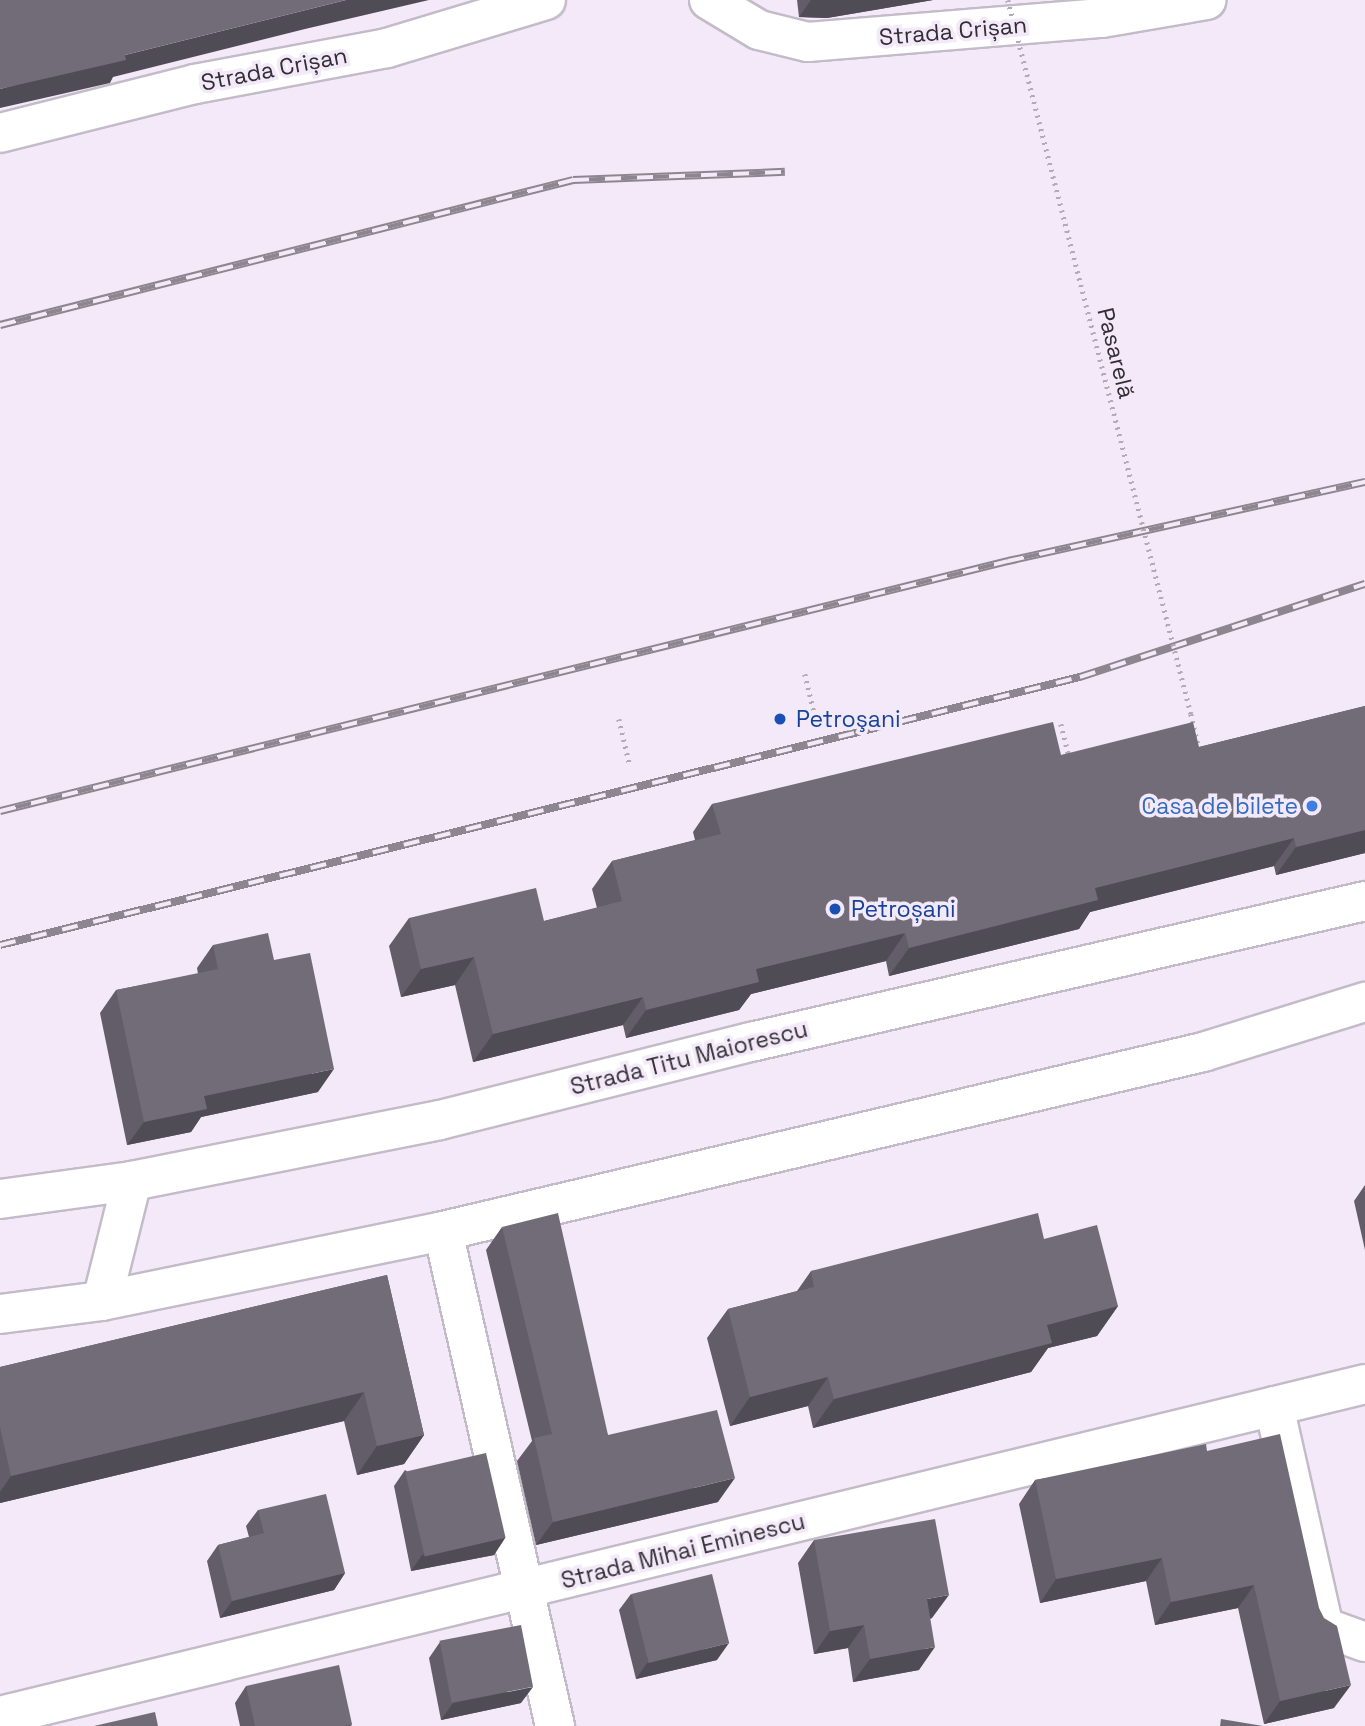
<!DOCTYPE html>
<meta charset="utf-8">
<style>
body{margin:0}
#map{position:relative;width:1365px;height:1726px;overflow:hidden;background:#f3e9f8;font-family:"Space Grotesk",sans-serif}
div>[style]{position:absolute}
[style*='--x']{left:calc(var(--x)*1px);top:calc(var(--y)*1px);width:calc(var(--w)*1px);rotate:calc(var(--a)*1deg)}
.path>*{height:4.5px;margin-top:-2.25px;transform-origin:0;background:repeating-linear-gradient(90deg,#b2aab6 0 2px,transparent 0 7px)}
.roads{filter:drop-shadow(2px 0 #c4bbc9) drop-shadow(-2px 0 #c4bbc9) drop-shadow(0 2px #c4bbc9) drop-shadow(0 -2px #c4bbc9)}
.minor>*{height:38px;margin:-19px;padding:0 19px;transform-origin:19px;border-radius:19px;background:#fff}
.rail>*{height:8px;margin-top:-4px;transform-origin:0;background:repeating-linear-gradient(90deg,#f3e9f8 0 16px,#8d8690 0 32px);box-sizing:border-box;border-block:2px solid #8d8690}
.path-bridge>*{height:4.5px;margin-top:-2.25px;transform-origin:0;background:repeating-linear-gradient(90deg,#b2aab6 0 2px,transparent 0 7px)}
.wall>*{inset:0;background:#625d68}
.shaded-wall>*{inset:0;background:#504c55}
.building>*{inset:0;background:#726c79;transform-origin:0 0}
.dots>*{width:19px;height:19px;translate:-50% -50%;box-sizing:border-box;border:4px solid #f3e9f8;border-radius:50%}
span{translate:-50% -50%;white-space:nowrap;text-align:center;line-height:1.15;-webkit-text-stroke:7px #f3e9f8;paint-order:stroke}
.street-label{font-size:23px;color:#322e34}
.transit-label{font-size:23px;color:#164399}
.left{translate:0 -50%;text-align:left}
.shop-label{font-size:23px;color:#366cbe}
.right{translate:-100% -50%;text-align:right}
</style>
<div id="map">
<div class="path">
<div style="--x:805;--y:674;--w:47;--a:76.6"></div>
<div style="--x:1191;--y:714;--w:36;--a:77"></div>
<div style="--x:619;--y:719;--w:48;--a:76.8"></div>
<div style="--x:1061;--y:724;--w:34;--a:76"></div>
</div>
<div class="roads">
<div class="minor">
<div style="--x:709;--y:0;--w:58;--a:31"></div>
<div style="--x:759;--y:30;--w:50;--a:13.8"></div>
<div style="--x:808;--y:42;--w:295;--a:-4.7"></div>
<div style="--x:1102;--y:18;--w:106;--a:-9.8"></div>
<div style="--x:0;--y:133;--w:201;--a:-14.1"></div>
<div style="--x:195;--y:84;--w:195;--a:-10.6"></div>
<div style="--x:387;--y:48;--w:166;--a:-16.8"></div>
<div style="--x:0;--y:1199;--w:133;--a:-7.8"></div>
<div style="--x:443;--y:1231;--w:508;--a:77.25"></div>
<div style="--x:102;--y:1301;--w:124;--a:-76"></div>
<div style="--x:132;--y:1181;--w:314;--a:-11.2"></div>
<div style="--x:440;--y:1120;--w:321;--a:-14.1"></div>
<div style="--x:751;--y:1042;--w:630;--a:-12.93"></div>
<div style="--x:0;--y:1314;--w:103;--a:-7.3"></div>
<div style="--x:102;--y:1301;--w:348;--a:-11.6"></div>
<div style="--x:443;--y:1231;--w:781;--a:-13.25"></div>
<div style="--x:1203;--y:1052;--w:170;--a:-17.2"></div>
<div style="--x:1274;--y:1406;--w:227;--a:77.3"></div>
<div style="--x:1324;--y:1627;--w:44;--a:20.1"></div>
<div style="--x:0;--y:1716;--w:1405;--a:-13.67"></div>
</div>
</div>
<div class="rail">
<div style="--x:0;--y:325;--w:591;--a:-14.2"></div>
<div style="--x:573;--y:180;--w:212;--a:-2.2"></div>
<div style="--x:0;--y:811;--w:1039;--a:-13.93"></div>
<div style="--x:1008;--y:561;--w:366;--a:-12.5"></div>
<div style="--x:0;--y:945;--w:1113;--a:-13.94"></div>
<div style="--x:1080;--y:677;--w:300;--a:-18.1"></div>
</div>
<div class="path-bridge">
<div style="--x:1008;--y:0;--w:737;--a:75.62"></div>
</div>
<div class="wall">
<div style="clip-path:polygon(797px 0,933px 0,827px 18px,799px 17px)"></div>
<div style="clip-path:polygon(1365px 706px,1365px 853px,1276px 875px,1274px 866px,1090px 912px,1079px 929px,889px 976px,886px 961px,751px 994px,739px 1010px,626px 1038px,623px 1025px,473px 1062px,455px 985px,401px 997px,389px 946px,409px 918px,544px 921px,597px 908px,592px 889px,612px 861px,695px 840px,693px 832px,712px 804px,1061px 755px,1199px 747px)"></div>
<div style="clip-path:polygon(213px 945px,274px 960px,318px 1092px,201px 1117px,191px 1132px,127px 1145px,100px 1013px,116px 990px,198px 974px,197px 968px)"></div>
<div style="clip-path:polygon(1365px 1185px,1365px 1250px,1354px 1201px)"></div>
<div style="clip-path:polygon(502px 1227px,608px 1435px,718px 1502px,536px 1545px,517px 1461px,532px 1441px,486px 1250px)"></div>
<div style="clip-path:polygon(1044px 1239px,1118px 1306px,1097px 1336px,1048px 1348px,1031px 1372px,813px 1428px,808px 1406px,730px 1426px,707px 1338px,728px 1309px,797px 1291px,811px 1271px)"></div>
<div style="clip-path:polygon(387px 1275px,424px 1435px,404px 1464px,357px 1475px,344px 1421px,0 1503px,0 1367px)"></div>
<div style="clip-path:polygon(1207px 1451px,1334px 1708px,1264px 1724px,1238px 1608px,1155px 1625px,1146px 1581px,1040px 1603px,1019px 1504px,1035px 1480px)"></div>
<div style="clip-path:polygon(405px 1470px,505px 1538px,494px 1555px,411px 1571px,394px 1486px)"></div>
<div style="clip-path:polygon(258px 1510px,345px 1573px,334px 1590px,220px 1618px,207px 1561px,218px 1545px,249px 1537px,246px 1526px)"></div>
<div style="clip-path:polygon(814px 1540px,932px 1618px,930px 1619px,919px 1670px,853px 1682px,848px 1648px,814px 1654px,798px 1563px)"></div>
<div style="clip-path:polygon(631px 1594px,717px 1660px,636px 1679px,619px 1610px)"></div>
<div style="clip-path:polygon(440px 1642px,521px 1703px,441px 1720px,429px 1658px)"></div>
<div style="clip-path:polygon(246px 1686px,352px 1724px,351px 1726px,240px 1726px,235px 1703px)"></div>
</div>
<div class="shaded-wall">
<div style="clip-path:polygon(346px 0,429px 0,305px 29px,113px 77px,110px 83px,0 108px,0 89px,125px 55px)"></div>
<div style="clip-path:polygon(811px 0,933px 0,827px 18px,799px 17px)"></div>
<div style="clip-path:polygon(1365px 830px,1365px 853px,1276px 875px,1296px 847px)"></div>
<div style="clip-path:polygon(1294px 838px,1274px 866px,1090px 912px,1079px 929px,889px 976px,909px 948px,1095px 888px)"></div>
<div style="clip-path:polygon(905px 933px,886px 961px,751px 994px,739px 1010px,626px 1038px,646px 1010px,756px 969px)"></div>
<div style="clip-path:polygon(474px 957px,455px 985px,401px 997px,421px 969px)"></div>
<div style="clip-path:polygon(643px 997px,623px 1025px,473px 1062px,493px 1034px)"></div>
<div style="clip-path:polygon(334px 1069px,318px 1092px,201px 1117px,191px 1132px,127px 1145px,144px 1122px,204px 1096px)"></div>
<div style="clip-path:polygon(1118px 1306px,1097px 1336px,1048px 1348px,1031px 1372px,813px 1428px,834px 1399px,1047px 1325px)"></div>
<div style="clip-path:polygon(828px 1377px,808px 1406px,730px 1426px,750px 1397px)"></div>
<div style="clip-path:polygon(364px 1392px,344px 1421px,0 1503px,0 1492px,11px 1476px)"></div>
<div style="clip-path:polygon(424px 1435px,404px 1464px,357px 1475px,377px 1446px)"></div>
<div style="clip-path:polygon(735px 1478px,718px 1502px,536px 1545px,553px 1522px)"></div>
<div style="clip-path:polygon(505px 1538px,494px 1555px,411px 1571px,422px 1555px)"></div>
<div style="clip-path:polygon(1162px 1558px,1146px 1581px,1040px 1603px,1056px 1579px)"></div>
<div style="clip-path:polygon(345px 1573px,334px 1590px,220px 1618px,232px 1601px)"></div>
<div style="clip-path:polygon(1254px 1585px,1238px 1608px,1155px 1625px,1171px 1602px)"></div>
<div style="clip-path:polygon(949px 1595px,932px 1618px,910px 1622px,927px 1599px)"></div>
<div style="clip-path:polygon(864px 1625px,848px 1648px,814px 1654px,830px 1631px)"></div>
<div style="clip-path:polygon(729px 1643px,717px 1660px,636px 1679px,647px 1663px)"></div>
<div style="clip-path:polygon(935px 1647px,919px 1670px,853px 1682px,870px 1659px)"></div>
<div style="clip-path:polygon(1351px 1685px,1334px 1708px,1264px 1724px,1280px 1701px)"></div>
<div style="clip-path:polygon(533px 1687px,521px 1703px,441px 1720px,453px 1703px)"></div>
</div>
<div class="building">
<div style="clip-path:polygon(0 0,346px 0,125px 55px,126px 60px,0 89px)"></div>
<div style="clip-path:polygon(1365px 706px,1365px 830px,1296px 847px,1294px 838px,1095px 888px,1098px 900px,909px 948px,905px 933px,756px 969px,759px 982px,646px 1010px,643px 997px,493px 1034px,474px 957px,421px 969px,409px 918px,536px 888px,544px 921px,622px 901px,612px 861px,721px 834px,712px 804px,1053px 722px,1061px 755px,1193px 722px,1199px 747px)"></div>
<div style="clip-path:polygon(268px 933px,274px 960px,310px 953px,334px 1069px,204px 1096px,207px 1109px,144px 1122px,116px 990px,218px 969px,213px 945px)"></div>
<div style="clip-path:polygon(558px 1213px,608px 1435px,717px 1410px,735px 1478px,553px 1522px,534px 1438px,552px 1434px,502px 1227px)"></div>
<div style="clip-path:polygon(1038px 1213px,1044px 1239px,1097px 1225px,1118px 1306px,1047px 1325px,1052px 1343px,834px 1399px,828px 1377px,750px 1397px,728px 1309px,814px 1287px,811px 1271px)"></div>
<div style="clip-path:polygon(387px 1275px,424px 1435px,377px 1446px,364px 1392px,11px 1476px,0 1427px,0 1367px)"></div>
<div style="clip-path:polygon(1280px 1434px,1319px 1608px,1324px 1618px,1337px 1626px,1351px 1685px,1280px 1701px,1254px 1585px,1171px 1602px,1162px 1558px,1056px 1579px,1035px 1480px,1206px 1444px,1207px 1451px)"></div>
<div style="left:486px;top:1453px;width:87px;height:83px;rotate:77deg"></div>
<div style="clip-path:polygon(326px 1494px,345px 1573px,232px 1601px,218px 1545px,264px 1533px,258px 1510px)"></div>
<div style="clip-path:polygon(935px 1519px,949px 1595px,927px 1599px,935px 1647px,870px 1659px,864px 1625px,830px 1631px,814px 1540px)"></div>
<div style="left:712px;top:1574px;width:71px;height:83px;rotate:76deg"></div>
<div style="left:521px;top:1625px;width:63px;height:83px;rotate:79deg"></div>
<div style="clip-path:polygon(339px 1665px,352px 1724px,344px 1726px,255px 1726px,246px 1686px)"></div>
<div style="clip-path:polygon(155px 1712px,158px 1726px,94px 1726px)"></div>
<div style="clip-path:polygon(1221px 1719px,1263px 1726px,1220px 1726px)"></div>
</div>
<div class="dots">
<div style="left:780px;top:719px;background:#1a4fb4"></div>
<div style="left:1312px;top:806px;background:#3f7fe0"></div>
<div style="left:835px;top:909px;background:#1a4fb4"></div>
</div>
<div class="street-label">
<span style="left:953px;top:31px;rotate:-5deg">Strada Crișan</span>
<span style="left:274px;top:69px;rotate:-11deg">Strada Crișan</span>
<span style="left:1116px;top:353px;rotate:76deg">Pasarelă</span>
<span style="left:689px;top:1058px;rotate:-14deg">Strada Titu Maiorescu</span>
<span style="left:683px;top:1551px;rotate:-14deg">Strada Mihai Eminescu</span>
</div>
<div class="transit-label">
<span class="left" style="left:796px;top:719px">Petroşani</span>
<span class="left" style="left:851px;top:909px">Petroșani</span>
</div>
<div class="shop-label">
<span class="right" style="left:1298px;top:806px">Casa de bilete</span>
</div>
</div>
